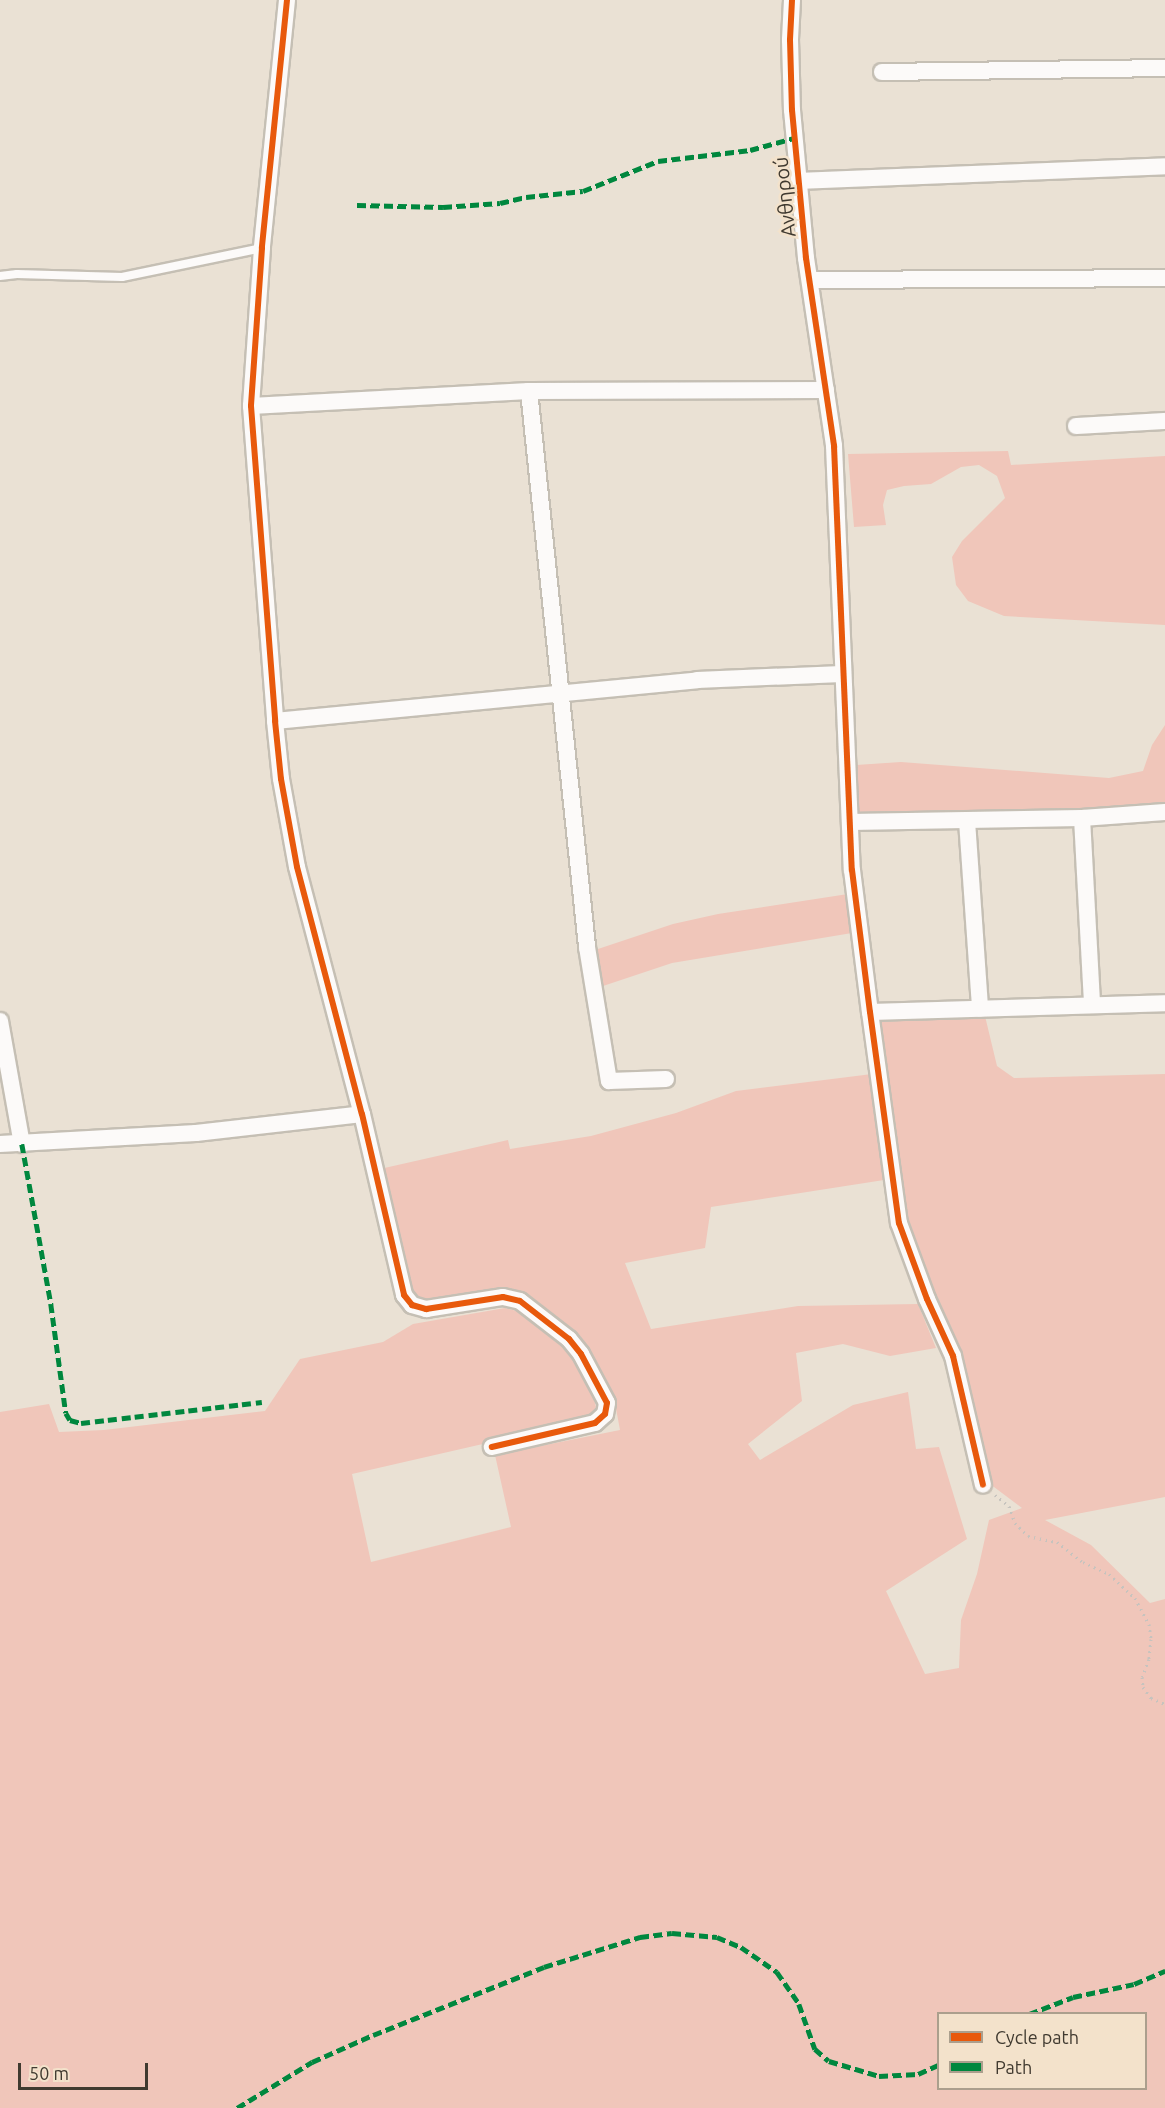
<!DOCTYPE html>
<meta charset="utf-8">
<style>
body{margin:0}
#map{position:relative;width:1165px;height:2108px;overflow:hidden;background:#eae1d4;font-family:Ubuntu,sans-serif}
div>[style]{position:absolute}
[style*='--x']{left:calc(var(--x)*1px);top:calc(var(--y)*1px);width:calc(var(--w)*1px);rotate:calc(var(--a)*1deg)}
.green>*{inset:0;background:#f0c6ba}
.path>*{height:3px;margin-top:-1.5px;transform-origin:0;background:repeating-linear-gradient(90deg,#c6c3be 0 1.5px,transparent 0 6px)}
.roads{filter:drop-shadow(2px 0 #c5bfb4) drop-shadow(-2px 0 #c5bfb4) drop-shadow(0 2px #c5bfb4) drop-shadow(0 -2px #c5bfb4)}
.lane>*{height:8px;margin:-4px;padding:0 4px;transform-origin:4px;border-radius:4px;background:#fcfaf9}
.street>*{height:16px;margin:-8px;padding:0 8px;transform-origin:8px;border-radius:8px;background:#fcfaf9}
.quiet>*{height:4.5px;margin-top:-2.25px;transform-origin:0;background:repeating-linear-gradient(90deg,#00873e 0 9px,transparent 0 13.5px)}
.cycleway>*{height:6px;margin:-3px;padding:0 3px;transform-origin:3px;border-radius:3px;background:#e8590c}
span{translate:-50% -50%;white-space:nowrap;text-align:center;line-height:1.15;-webkit-text-stroke:5px #f3e2cb;paint-order:stroke}
.street-label{font-size:20px;color:#403a30}
.legend{position:absolute;left:937px;top:2012px;width:210px;height:78px;box-sizing:border-box;background:#f3e2cb;border:2px solid #ab9f8d;margin:0;padding:8px 10px;list-style:none;font-size:18px;color:#403a30}
.legend li{display:flex;align-items:center;gap:12px;height:30px}
.legend b{width:30px;border:2px solid #ab9f8d}
.scale{position:absolute;left:18px;top:2063px;width:130px;height:27px;box-sizing:border-box;border:3px solid #403a30;border-top:0;padding-left:8px;font-size:18px;line-height:21px;white-space:nowrap;color:#403a30;-webkit-text-stroke:4px #f3e2cb;paint-order:stroke}
</style>
<div id="map">
<div class="green">
<div style="clip-path:polygon(1008px 451px,1011px 465px,1165px 456px,1165px 625px,1004px 616px,968px 601px,956px 585px,952px 557px,962px 541px,1005px 498px,997px 476px,979px 465px,961px 467px,931px 484px,904px 486px,887px 490px,883px 505px,886px 525px,854px 527px,848px 454px)"></div>
<div style="clip-path:polygon(1165px 725px,1165px 808px,855px 812px,856px 765px,901px 762px,1109px 778px,1143px 771px,1152px 745px)"></div>
<div style="clip-path:polygon(848px 894px,852px 933px,672px 963px,600px 987px,595px 950px,673px 924px,718px 914px)"></div>
<div style="clip-path:polygon(evenodd,985px 1016px,997px 1066px,1014px 1078px,1165px 1074px,1165px 1497px,1045px 1520px,1091px 1545px,1150px 1603px,1165px 1599px,1165px 2108px,0 2108px,0 1412px,49px 1404px,59px 1432px,104px 1430px,265px 1411px,300px 1359px,383px 1342px,413px 1324px,505px 1308px,525px 1313px,564px 1341px,586px 1368px,596px 1407px,588px 1420px,352px 1474px,371px 1562px,511px 1527px,495px 1455px,620px 1430px,614px 1398px,579px 1339px,508px 1293px,415px 1313px,380px 1169px,508px 1140px,510px 1149px,591px 1136px,676px 1113px,736px 1091px,872px 1074px,884px 1180px,711px 1207px,705px 1248px,625px 1263px,651px 1329px,798px 1306px,918px 1304px,936px 1348px,890px 1356px,843px 1344px,796px 1353px,802px 1401px,748px 1444px,760px 1460px,853px 1405px,908px 1392px,916px 1449px,939px 1447px,967px 1539px,886px 1591px,925px 1674px,959px 1668px,961px 1620px,977px 1574px,989px 1520px,1022px 1508px,990px 1484px,967px 1375px,928px 1286px,906px 1217px,880px 1022px,985px 1016px,938px 2014px,1146px 2014px,1146px 2088px,938px 2088px,938px 2014px)"></div>
</div>
<div class="path">
<div style="--x:995;--y:1495;--w:18;--a:38"></div>
<div style="--x:1009;--y:1506;--w:18;--a:71"></div>
<div style="--x:1015;--y:1523;--w:18;--a:45"></div>
<div style="--x:1028;--y:1536;--w:30;--a:12"></div>
<div style="--x:1057;--y:1542;--w:33;--a:38"></div>
<div style="--x:1083;--y:1562;--w:29;--a:25"></div>
<div style="--x:1109;--y:1574;--w:35;--a:43"></div>
<div style="--x:1135;--y:1598;--w:30;--a:62"></div>
<div style="--x:1149;--y:1624;--w:15;--a:82"></div>
<div style="--x:1151;--y:1639;--w:20;--a:96"></div>
<div style="--x:1149;--y:1659;--w:19;--a:111"></div>
<div style="--x:1142;--y:1677;--w:10;--a:84"></div>
<div style="--x:1143;--y:1687;--w:14;--a:54"></div>
<div style="--x:1151;--y:1698;--w:15;--a:23"></div>
</div>
<div class="roads">
<div class="lane">
<div style="--x:0;--y:276;--w:17;--a:-7"></div>
<div style="--x:17;--y:274;--w:105;--a:1.6"></div>
<div style="--x:122;--y:277;--w:143;--a:-11.7"></div>
</div>
<div class="street">
<div style="--x:287;--y:0;--w:249;--a:95.8"></div>
<div style="--x:262;--y:248;--w:158;--a:94"></div>
<div style="--x:251;--y:406;--w:316;--a:85.6"></div>
<div style="--x:275;--y:721;--w:58;--a:84.1"></div>
<div style="--x:281;--y:779;--w:89;--a:79.7"></div>
<div style="--x:297;--y:867;--w:255;--a:75.3"></div>
<div style="--x:362;--y:1114;--w:186;--a:76.9"></div>
<div style="--x:404;--y:1295;--w:13;--a:51"></div>
<div style="--x:412;--y:1305;--w:15;--a:16"></div>
<div style="--x:426;--y:1309;--w:78;--a:-8.9"></div>
<div style="--x:503;--y:1297;--w:17;--a:13"></div>
<div style="--x:520;--y:1301;--w:62;--a:37.8"></div>
<div style="--x:569;--y:1339;--w:19;--a:51"></div>
<div style="--x:581;--y:1354;--w:55;--a:62"></div>
<div style="--x:607;--y:1403;--w:11;--a:100"></div>
<div style="--x:605;--y:1414;--w:13;--a:138"></div>
<div style="--x:595;--y:1423;--w:106;--a:166.9"></div>
<div style="--x:792;--y:0;--w:40;--a:92.9"></div>
<div style="--x:790;--y:40;--w:70;--a:88.4"></div>
<div style="--x:792;--y:110;--w:149;--a:84.6"></div>
<div style="--x:806;--y:258;--w:190;--a:81.5"></div>
<div style="--x:834;--y:446;--w:424;--a:87.6"></div>
<div style="--x:852;--y:870;--w:143;--a:82.8"></div>
<div style="--x:870;--y:1012;--w:213;--a:82.2"></div>
<div style="--x:899;--y:1223;--w:81;--a:69.8"></div>
<div style="--x:927;--y:1299;--w:63;--a:65.5"></div>
<div style="--x:953;--y:1356;--w:132;--a:76.9"></div>
<div style="--x:882;--y:72;--w:283;--a:-0.8"></div>
<div style="--x:799;--y:181;--w:366;--a:-2.3"></div>
<div style="--x:810;--y:280;--w:355;--a:-0.3"></div>
<div style="--x:529;--y:391;--w:559;--a:84.04"></div>
<div style="--x:587;--y:947;--w:136;--a:80.7"></div>
<div style="--x:609;--y:1081;--w:57;--a:-2"></div>
<div style="--x:251;--y:406;--w:278;--a:-3.1"></div>
<div style="--x:529;--y:391;--w:297;--a:-0.2"></div>
<div style="--x:1076;--y:426;--w:89;--a:-3.2"></div>
<div style="--x:275;--y:721;--w:424;--a:-5.5"></div>
<div style="--x:697;--y:680;--w:145;--a:-2.4"></div>
<div style="--x:1082;--y:818;--w:185;--a:86.9"></div>
<div style="--x:967;--y:821;--w:188;--a:86"></div>
<div style="--x:850;--y:822;--w:232;--a:-1"></div>
<div style="--x:1082;--y:818;--w:83;--a:-4.1"></div>
<div style="--x:870;--y:1012;--w:295;--a:-1.7"></div>
<div style="--x:0;--y:1021;--w:125;--a:79.9"></div>
<div style="--x:0;--y:1144;--w:196;--a:-3.2"></div>
<div style="--x:196;--y:1133;--w:167;--a:-6.5"></div>
</div>
</div>
<div class="quiet">
<div style="--x:357;--y:205;--w:86;--a:1.3"></div>
<div style="--x:443;--y:207;--w:57;--a:-4"></div>
<div style="--x:500;--y:203;--w:27;--a:-13"></div>
<div style="--x:526;--y:197;--w:57;--a:-6"></div>
<div style="--x:583;--y:191;--w:81;--a:-21.8"></div>
<div style="--x:658;--y:161;--w:93;--a:-6.8"></div>
<div style="--x:750;--y:150;--w:46;--a:-15.3"></div>
<div style="--x:22;--y:1144;--w:163;--a:79.7"></div>
<div style="--x:51;--y:1304;--w:110;--a:82.2"></div>
<div style="--x:66;--y:1413;--w:8;--a:60"></div>
<div style="--x:70;--y:1420;--w:11;--a:15"></div>
<div style="--x:81;--y:1423;--w:182;--a:-6.6"></div>
<div style="--x:1029;--y:2014;--w:47;--a:-21.1"></div>
<div style="--x:1073;--y:1997;--w:62;--a:-12"></div>
<div style="--x:1134;--y:1984;--w:34;--a:-23"></div>
<div style="--x:237;--y:2108;--w:88;--a:-31.5"></div>
<div style="--x:312;--y:2062;--w:67;--a:-23.9"></div>
<div style="--x:373;--y:2035;--w:184;--a:-21.7"></div>
<div style="--x:544;--y:1967;--w:101;--a:-17.4"></div>
<div style="--x:640;--y:1937;--w:32;--a:-7"></div>
<div style="--x:672;--y:1933;--w:45;--a:5.1"></div>
<div style="--x:717;--y:1937;--w:26;--a:23"></div>
<div style="--x:741;--y:1947;--w:44;--a:34.8"></div>
<div style="--x:777;--y:1972;--w:39;--a:55"></div>
<div style="--x:799;--y:2004;--w:48;--a:70.4"></div>
<div style="--x:815;--y:2049;--w:18;--a:41"></div>
<div style="--x:829;--y:2061;--w:52;--a:16.7"></div>
<div style="--x:879;--y:2076;--w:39;--a:-3"></div>
<div style="--x:918;--y:2074;--w:22;--a:-24"></div>
</div>
<div class="cycleway">
<div style="--x:287;--y:0;--w:249;--a:95.8"></div>
<div style="--x:262;--y:248;--w:158;--a:94"></div>
<div style="--x:251;--y:406;--w:316;--a:85.6"></div>
<div style="--x:275;--y:721;--w:58;--a:84.1"></div>
<div style="--x:281;--y:779;--w:89;--a:79.7"></div>
<div style="--x:297;--y:867;--w:255;--a:75.3"></div>
<div style="--x:362;--y:1114;--w:186;--a:76.9"></div>
<div style="--x:404;--y:1295;--w:13;--a:51"></div>
<div style="--x:412;--y:1305;--w:15;--a:16"></div>
<div style="--x:426;--y:1309;--w:78;--a:-8.9"></div>
<div style="--x:503;--y:1297;--w:17;--a:13"></div>
<div style="--x:520;--y:1301;--w:62;--a:37.8"></div>
<div style="--x:569;--y:1339;--w:19;--a:51"></div>
<div style="--x:581;--y:1354;--w:55;--a:62"></div>
<div style="--x:607;--y:1403;--w:11;--a:100"></div>
<div style="--x:605;--y:1414;--w:13;--a:138"></div>
<div style="--x:595;--y:1423;--w:106;--a:166.9"></div>
<div style="--x:792;--y:0;--w:40;--a:92.9"></div>
<div style="--x:790;--y:40;--w:70;--a:88.4"></div>
<div style="--x:792;--y:110;--w:149;--a:84.6"></div>
<div style="--x:806;--y:258;--w:190;--a:81.5"></div>
<div style="--x:834;--y:446;--w:424;--a:87.6"></div>
<div style="--x:852;--y:870;--w:143;--a:82.8"></div>
<div style="--x:870;--y:1012;--w:213;--a:82.2"></div>
<div style="--x:899;--y:1223;--w:81;--a:69.8"></div>
<div style="--x:927;--y:1299;--w:63;--a:65.5"></div>
<div style="--x:953;--y:1356;--w:132;--a:76.9"></div>
</div>
<div class="street-label">
<span style="left:784px;top:197px;rotate:-96deg">Ανθηρού</span>
</div>
<ul class="legend">
<li><b style="height:8px;background:#e8590c"></b>Cycle path</li>
<li><b style="height:8px;background:#00873e"></b>Path</li>
</ul>
<div class="scale">50 m</div>
</div>
